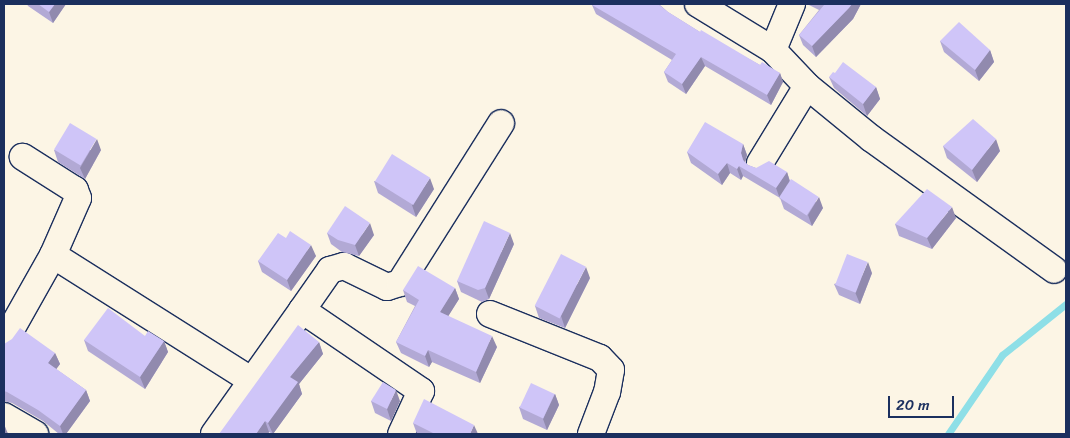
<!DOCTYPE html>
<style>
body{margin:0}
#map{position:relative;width:1070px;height:438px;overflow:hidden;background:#fcf5e5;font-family:Sriracha,sans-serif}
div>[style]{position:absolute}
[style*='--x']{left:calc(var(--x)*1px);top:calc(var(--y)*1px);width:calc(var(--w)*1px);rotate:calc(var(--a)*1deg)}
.stream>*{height:7px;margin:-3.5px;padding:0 3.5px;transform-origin:3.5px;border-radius:3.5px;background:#8edfe7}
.roads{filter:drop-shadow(1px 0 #1b2f5e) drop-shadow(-1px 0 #1b2f5e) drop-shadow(0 1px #1b2f5e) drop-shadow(0 -1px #1b2f5e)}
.minor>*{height:26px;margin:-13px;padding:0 13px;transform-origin:13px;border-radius:13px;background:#fcf5e5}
.wall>*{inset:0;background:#b2a9d5}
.shaded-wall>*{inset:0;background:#918aae}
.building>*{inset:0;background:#cfc5f8;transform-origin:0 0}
span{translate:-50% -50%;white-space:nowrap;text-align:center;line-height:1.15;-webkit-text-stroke:4.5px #fcf5e5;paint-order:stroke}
.frame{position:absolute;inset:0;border:5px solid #1b2f5e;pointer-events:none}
.scale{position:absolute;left:888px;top:396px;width:66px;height:22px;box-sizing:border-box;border:2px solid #1b2f5e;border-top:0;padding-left:6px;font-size:15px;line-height:18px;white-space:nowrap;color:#1b2f5e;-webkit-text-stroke:4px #fcf5e5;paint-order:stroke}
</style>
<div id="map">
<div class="stream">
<div style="--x:948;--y:434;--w:96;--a:-55.6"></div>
<div style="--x:1002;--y:355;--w:82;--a:-38.6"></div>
</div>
<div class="roads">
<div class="minor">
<div style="--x:698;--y:4;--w:88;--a:31.5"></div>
<div style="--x:807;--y:86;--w:84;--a:39.2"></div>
<div style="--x:872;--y:139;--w:224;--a:35.7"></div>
<div style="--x:760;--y:163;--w:90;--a:-58.6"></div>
<div style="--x:807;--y:86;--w:50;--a:-133.4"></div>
<div style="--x:773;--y:50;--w:50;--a:-67.6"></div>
<div style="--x:53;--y:255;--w:234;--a:32.3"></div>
<div style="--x:302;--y:310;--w:49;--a:-55"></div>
<div style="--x:330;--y:270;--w:15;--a:-16"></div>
<div style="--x:344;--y:266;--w:48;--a:26"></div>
<div style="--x:387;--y:287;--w:14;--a:-17"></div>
<div style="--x:400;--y:283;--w:189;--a:-57.7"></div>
<div style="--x:490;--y:314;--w:118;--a:21.8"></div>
<div style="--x:600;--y:358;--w:16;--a:47"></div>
<div style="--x:611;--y:370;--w:22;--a:100"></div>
<div style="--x:607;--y:392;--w:45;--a:110.9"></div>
<div style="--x:4;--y:342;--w:100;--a:-60.6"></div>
<div style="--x:53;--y:255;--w:62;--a:-66.3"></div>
<div style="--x:78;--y:198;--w:9;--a:-111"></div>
<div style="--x:75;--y:190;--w:62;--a:-147.6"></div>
<div style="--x:4;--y:416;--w:36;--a:30"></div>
<div style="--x:214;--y:434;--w:152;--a:-54.6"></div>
<div style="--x:302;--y:310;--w:144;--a:34.2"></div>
<div style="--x:421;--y:391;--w:47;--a:114.9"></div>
</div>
</div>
<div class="wall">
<div style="clip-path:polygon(27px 4px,66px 4px,53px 23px,28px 6px)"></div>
<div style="clip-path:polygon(807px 4px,861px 4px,853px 19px,816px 57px,803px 45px,799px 35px,819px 10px)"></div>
<div style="clip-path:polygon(592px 5px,660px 5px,668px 12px,700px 32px,760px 65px,780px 73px,783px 82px,771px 105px,705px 66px,686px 94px,668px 82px,664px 72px,672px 60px,596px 14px)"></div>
<div style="clip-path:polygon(940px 41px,990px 50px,994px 62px,979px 81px,944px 52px)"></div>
<div style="clip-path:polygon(829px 77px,876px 87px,880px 99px,867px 116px,834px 88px)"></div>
<div style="clip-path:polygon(743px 144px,747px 155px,745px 162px,748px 165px,756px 168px,787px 172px,790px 181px,823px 208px,812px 226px,784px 209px,780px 198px,743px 176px,741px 180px,730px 173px,722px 185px,691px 163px,687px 152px)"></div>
<div style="clip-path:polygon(943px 146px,1000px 151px,977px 182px,947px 158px)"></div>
<div style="clip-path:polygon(54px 150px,101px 150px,85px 179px,58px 162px)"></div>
<div style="clip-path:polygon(374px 181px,434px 189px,416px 217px,378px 193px)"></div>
<div style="clip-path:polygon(956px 218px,932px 249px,899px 236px,895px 224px)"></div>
<div style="clip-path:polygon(327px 233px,374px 235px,359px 256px,342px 252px,331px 244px)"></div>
<div style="clip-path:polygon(286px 238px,316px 256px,291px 291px,262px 272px,258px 261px)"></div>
<div style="clip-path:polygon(514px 244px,489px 299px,482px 302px,461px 292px,457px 281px)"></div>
<div style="clip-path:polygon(872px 273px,860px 304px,839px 295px,834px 284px)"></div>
<div style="clip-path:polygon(590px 278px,565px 328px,539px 318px,535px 306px)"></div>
<div style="clip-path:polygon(455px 288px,459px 299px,448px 316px,497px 347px,480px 383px,432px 362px,429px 367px,401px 353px,396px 342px,415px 306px,407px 302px,403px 290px)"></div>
<div style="clip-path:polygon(84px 340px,164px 341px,168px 352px,145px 389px,88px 351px)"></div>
<div style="clip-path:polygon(319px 342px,323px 354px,299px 384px,302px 394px,273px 434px,269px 432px,268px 434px,219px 434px)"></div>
<div style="clip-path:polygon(4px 344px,55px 353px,60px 364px,56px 369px,86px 390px,90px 401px,66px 434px,59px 434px,43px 421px,12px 403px,4px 401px)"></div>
<div style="clip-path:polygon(555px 394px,559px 405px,547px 430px,523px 419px,519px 407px)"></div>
<div style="clip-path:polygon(371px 401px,400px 401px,391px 421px,375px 413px)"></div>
<div style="clip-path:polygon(413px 423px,478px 434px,417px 434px)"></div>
</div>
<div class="shaded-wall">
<div style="clip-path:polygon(55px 4px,66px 4px,53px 23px,49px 12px)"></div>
<div style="clip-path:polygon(852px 4px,861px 4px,853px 19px,816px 57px,812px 46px)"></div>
<div style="clip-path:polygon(990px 50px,994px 62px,979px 81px,975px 70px)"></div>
<div style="clip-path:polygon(701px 57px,705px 66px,686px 94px,682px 84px)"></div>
<div style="clip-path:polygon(780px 73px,783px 82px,771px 105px,767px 95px)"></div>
<div style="clip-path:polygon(876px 87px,880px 99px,867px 116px,863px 104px)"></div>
<div style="clip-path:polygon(97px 139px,101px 150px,85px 179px,80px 168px)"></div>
<div style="clip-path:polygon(996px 139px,1000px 151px,977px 182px,972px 170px)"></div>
<div style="clip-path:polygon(743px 144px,747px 155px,745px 163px,747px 171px,741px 153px)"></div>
<div style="clip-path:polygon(727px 163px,730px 173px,722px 185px,718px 174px)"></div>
<div style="clip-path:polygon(739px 166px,743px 176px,741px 180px,737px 169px)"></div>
<div style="clip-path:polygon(787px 172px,790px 182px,780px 199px,776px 188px)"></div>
<div style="clip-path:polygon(430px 178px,434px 189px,416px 217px,412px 205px)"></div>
<div style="clip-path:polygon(819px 197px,823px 208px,812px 226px,808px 215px)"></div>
<div style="clip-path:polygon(952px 207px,956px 218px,932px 249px,927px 238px)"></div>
<div style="clip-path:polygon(370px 223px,374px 235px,359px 256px,355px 245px)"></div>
<div style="clip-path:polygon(510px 233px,514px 244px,489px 299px,485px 288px)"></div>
<div style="clip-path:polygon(311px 245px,316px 256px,291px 291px,287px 280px)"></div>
<div style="clip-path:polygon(868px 262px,872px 273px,860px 304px,855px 292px)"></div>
<div style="clip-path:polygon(586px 267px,590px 278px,565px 328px,561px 316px)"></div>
<div style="clip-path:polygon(455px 288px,459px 299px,444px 323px,440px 312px)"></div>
<div style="clip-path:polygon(492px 336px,497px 347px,480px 383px,476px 372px)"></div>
<div style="clip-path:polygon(164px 341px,168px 352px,145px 389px,140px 377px)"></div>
<div style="clip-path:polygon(319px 342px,323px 354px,299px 384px,302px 394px,273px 434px,268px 423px,290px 377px)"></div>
<div style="clip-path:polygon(428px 350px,432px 362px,429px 367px,425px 356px)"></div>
<div style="clip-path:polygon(55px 353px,60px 364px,52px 375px,48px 363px)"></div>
<div style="clip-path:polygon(86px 390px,90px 401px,66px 434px,63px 434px,60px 426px)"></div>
<div style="clip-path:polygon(396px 390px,400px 401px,391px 421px,387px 409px)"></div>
<div style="clip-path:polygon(555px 394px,559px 405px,547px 430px,543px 419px)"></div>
<div style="clip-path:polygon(265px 421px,269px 432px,268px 434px,256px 434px)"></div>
<div style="clip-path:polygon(4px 424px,8px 434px,4px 434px)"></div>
<div style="clip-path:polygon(474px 425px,478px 434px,470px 434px)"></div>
</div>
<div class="building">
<div style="clip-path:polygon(38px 4px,55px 4px,49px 12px)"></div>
<div style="clip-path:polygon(593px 4px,658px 4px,668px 12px,700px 32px,701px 30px,760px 65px,762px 62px,780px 73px,767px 95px,701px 57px,682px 84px,664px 72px,676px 54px,592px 5px)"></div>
<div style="clip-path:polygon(822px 4px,852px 4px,849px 8px,812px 46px,799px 35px,824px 5px)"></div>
<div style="clip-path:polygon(959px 22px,990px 50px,975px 70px,940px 41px)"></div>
<div style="clip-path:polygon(843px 62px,876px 87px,863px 104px,829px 77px,833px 72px,835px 73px)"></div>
<div style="clip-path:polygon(973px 119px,996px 139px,972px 170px,943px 146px)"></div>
<div style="clip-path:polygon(705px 122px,743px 144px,741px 153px,743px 160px,748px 165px,756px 168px,769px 161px,787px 172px,776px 188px,739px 166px,737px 169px,727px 163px,718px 174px,687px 152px)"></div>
<div style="left:70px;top:123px;width:31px;height:31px;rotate:31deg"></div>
<div style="left:392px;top:154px;width:45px;height:32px;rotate:32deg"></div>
<div style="left:791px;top:179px;width:33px;height:22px;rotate:33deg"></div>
<div style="clip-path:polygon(927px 189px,952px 207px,927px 238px,895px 224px)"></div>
<div style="clip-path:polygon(345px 206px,370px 223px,355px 245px,338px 240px,327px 233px)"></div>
<div style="clip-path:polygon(484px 221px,510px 233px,485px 288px,478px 290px,457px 281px)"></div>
<div style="clip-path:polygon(290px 231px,311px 245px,287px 280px,258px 261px,278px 233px,286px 238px)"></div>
<div style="left:561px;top:254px;width:28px;height:58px;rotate:27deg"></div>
<div style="left:847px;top:254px;width:22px;height:33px;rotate:21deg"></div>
<div style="clip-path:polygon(418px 266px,455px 288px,440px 312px,492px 336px,476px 372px,428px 350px,425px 356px,396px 342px,419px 300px,403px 290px)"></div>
<div style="clip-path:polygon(108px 308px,145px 336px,148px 331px,164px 341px,140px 377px,84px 340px)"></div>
<div style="clip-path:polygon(298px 325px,319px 342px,290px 377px,298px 382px,268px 423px,265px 421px,256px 434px,219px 434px)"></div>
<div style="clip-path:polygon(20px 328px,55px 353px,48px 363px,86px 390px,60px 426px,38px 410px,7px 392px,4px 391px,4px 344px,12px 339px)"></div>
<div style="clip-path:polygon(383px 382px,396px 390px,387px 409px,371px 401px)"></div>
<div style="left:531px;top:383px;width:26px;height:27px;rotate:25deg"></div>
<div style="clip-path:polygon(424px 399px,474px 425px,470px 434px,435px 434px,413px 423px)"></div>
</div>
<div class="frame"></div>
<div class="scale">20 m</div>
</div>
